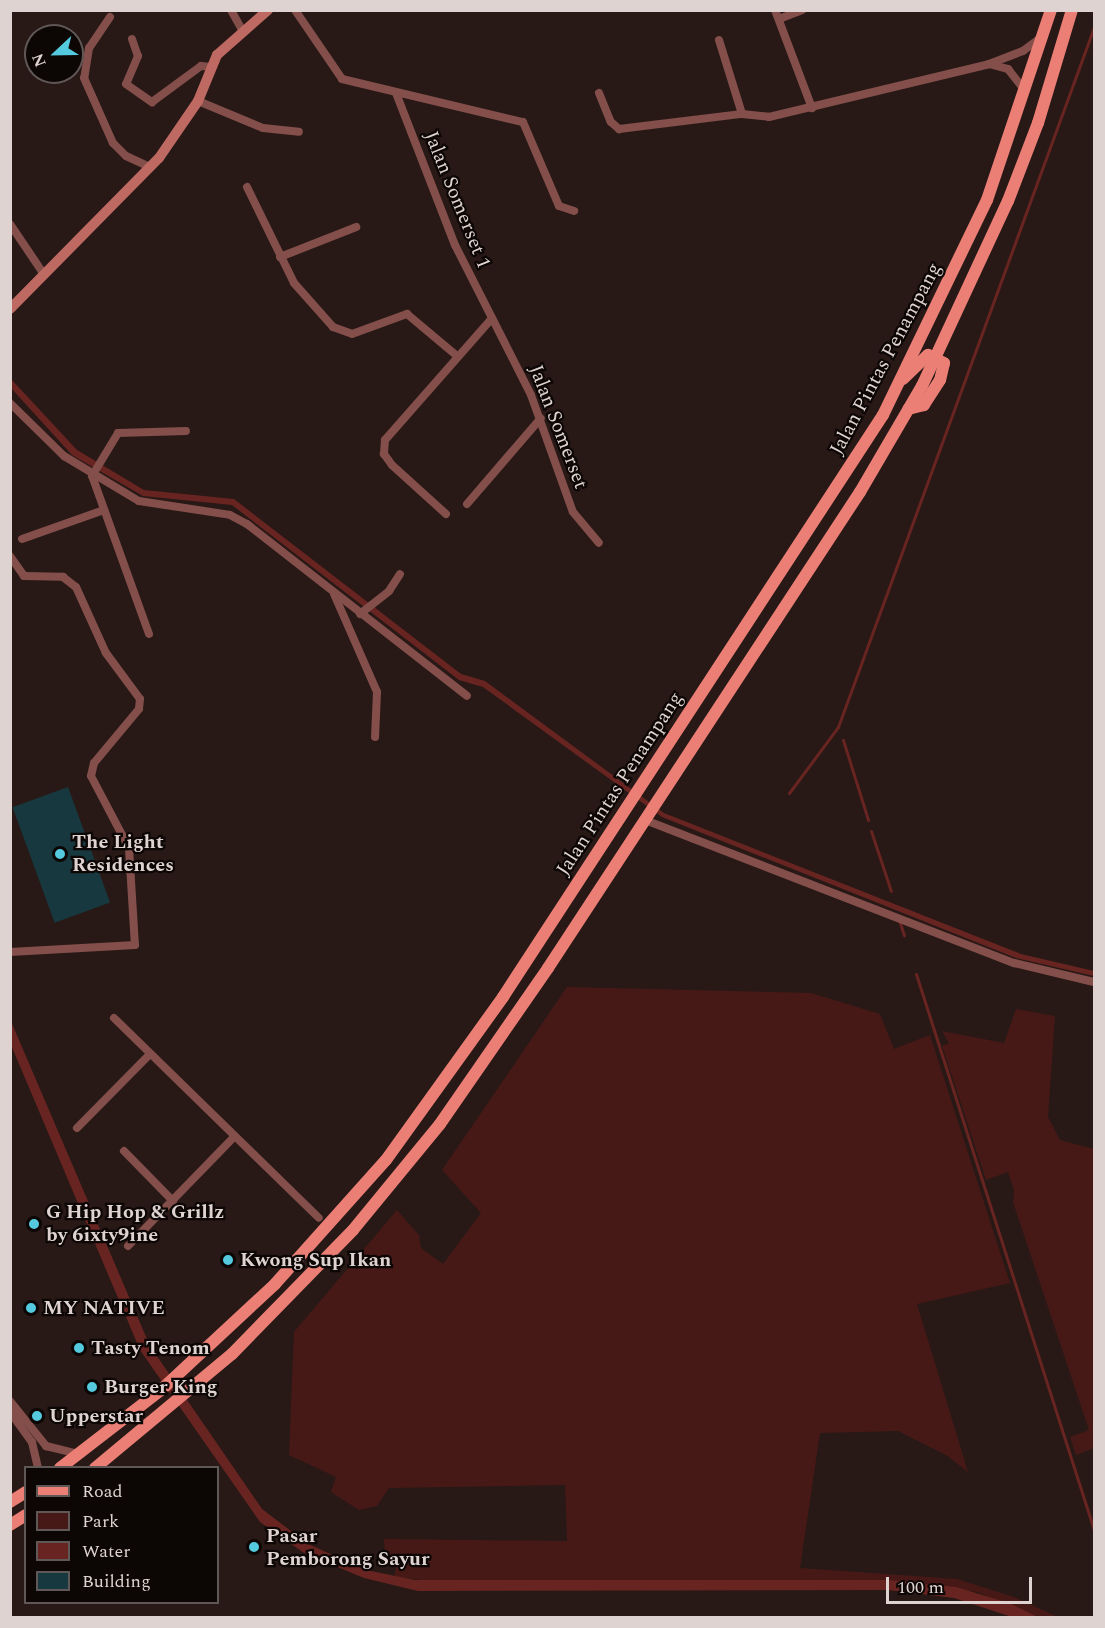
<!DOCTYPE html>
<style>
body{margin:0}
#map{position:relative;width:1105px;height:1628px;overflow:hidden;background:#281917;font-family:Spectral,serif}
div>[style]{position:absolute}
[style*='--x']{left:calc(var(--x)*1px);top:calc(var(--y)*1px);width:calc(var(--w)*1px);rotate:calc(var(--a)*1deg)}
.green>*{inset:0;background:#461916}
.water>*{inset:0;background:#682420}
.stream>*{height:3px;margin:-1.5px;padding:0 1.5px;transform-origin:1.5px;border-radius:1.5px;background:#682420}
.building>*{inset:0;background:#17383e;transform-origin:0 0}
.street>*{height:8px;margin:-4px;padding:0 4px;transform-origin:4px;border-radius:4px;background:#844f4a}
.secondary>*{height:10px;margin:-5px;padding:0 5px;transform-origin:5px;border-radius:5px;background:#be6a62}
.primary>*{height:12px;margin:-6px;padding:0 6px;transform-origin:6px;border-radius:6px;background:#ec7f75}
.dots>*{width:16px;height:16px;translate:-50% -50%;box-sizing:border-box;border:3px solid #0c0605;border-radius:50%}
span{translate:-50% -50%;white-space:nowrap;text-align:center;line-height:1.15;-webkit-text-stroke:4.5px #0c0605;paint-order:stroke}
.street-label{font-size:20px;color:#ded3d1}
.poi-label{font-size:20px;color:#ded3d1;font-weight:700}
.left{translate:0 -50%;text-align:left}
.frame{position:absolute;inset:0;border:12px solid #ded3d1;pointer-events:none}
.legend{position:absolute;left:24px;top:1466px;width:195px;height:138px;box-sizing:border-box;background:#0c0605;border:2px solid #605857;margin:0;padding:8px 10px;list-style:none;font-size:18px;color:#ded3d1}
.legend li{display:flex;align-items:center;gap:12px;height:30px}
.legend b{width:30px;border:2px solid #605857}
.north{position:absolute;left:24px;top:24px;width:60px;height:60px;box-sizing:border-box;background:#0c0605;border:2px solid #605857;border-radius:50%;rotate:248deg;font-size:16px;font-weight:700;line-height:24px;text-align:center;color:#ded3d1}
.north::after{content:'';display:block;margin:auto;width:21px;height:27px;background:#55cadf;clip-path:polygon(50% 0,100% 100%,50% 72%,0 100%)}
.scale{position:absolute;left:886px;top:1577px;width:146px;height:27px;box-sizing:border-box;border:3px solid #ded3d1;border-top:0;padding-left:8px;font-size:18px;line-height:21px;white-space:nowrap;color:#ded3d1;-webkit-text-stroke:4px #0c0605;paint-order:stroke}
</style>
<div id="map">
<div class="green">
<div style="clip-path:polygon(567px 987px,811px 993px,880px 1014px,894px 1049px,930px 1035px,1010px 1283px,917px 1304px,968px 1472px,946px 1455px,898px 1431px,820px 1433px,800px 1568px,957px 1579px,1014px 1597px,1058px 1617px,1038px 1617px,977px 1592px,888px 1580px,441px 1582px,394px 1577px,398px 1558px,385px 1557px,384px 1539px,567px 1541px,565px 1485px,389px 1488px,377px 1506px,359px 1510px,331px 1492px,336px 1477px,289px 1455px,294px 1332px,397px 1210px,419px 1235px,421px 1248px,443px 1264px,481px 1213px,442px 1170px)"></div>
<div style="clip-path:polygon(1016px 1009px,1055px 1016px,1048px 1117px,1060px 1140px,1094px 1149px,1094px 1448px,1076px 1455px,1070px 1437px,1089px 1430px,1013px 1202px,1014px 1190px,1008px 1172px,986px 1180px,942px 1046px,949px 1043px,942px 1031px,1004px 1043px)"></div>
</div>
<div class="water">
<div style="clip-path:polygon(11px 379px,77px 450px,144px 490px,234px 499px,461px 674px,485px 681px,664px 813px,1021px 954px,1094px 971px,1094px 976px,1016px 958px,662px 817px,483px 687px,459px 680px,232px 505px,143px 496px,72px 455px,11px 388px)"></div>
<div style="clip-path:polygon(10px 1019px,150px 1346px,262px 1509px,308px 1544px,366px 1570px,415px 1580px,888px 1580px,956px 1587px,1009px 1603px,1038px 1617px,1012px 1617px,954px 1598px,888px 1590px,418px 1591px,364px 1578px,304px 1553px,260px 1522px,140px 1350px,11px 1045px)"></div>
</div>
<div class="stream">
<div style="--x:843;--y:740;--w:84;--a:72.6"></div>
<div style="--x:789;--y:793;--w:82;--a:-53.4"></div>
<div style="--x:838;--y:727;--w:745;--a:-69.91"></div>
<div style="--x:871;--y:831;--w:63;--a:71.6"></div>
<div style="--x:900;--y:923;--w:13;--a:72"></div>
<div style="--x:916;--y:974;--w:584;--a:72.25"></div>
</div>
<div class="building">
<div style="left:68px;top:787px;width:123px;height:59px;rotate:70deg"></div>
</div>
<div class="street">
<div style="--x:231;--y:10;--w:23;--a:61"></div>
<div style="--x:295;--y:10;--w:83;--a:55.7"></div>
<div style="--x:342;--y:79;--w:186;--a:13.4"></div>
<div style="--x:523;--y:122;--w:91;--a:66.8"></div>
<div style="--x:559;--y:206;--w:16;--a:18"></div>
<div style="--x:775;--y:10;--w:105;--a:69.3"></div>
<div style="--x:110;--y:17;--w:37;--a:124"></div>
<div style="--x:89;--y:48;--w:30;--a:99"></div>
<div style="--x:84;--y:78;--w:71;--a:66"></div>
<div style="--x:113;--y:143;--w:18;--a:45"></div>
<div style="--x:126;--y:156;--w:26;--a:25"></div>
<div style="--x:779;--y:19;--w:25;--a:-21"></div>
<div style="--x:132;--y:39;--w:18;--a:71"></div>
<div style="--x:138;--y:56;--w:30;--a:113"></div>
<div style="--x:126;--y:84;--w:32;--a:35"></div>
<div style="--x:152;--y:102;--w:61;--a:-36.3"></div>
<div style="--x:201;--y:66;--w:11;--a:5"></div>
<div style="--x:719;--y:40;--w:77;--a:72.7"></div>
<div style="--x:989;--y:64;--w:20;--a:15"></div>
<div style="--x:1008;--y:69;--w:28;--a:52"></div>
<div style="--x:396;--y:93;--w:163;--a:68.8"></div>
<div style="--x:455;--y:245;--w:168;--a:63.1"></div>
<div style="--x:531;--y:395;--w:124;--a:70.3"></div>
<div style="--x:573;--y:512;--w:40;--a:50"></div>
<div style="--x:599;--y:93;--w:31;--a:68"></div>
<div style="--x:611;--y:122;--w:11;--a:41"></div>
<div style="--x:619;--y:129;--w:124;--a:-7"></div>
<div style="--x:742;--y:114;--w:27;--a:6"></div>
<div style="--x:769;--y:117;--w:226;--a:-13.5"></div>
<div style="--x:989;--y:64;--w:36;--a:-21"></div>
<div style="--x:1023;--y:51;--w:21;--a:-37"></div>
<div style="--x:198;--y:101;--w:70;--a:22.6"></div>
<div style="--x:263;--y:128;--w:36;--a:6"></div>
<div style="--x:247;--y:187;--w:107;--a:63.9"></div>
<div style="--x:294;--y:283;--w:59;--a:48.4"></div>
<div style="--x:333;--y:327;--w:20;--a:20"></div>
<div style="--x:352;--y:334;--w:59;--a:-20"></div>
<div style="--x:407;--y:314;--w:65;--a:40"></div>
<div style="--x:10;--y:224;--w:59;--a:56"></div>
<div style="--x:280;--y:257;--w:82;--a:-21.5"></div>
<div style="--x:10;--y:403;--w:76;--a:44.5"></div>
<div style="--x:64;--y:456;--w:87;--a:31"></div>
<div style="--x:139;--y:501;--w:92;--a:8.7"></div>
<div style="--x:230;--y:515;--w:19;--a:28"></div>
<div style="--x:247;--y:524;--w:279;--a:38"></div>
<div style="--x:467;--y:504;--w:113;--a:-49.3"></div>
<div style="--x:446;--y:514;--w:73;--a:-137.8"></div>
<div style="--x:392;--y:465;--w:14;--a:-126"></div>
<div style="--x:384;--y:454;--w:14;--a:-86"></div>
<div style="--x:385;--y:440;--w:162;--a:-48.7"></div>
<div style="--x:22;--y:539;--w:87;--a:-19.5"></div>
<div style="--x:10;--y:556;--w:24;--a:55"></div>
<div style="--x:24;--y:576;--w:39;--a:1"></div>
<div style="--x:63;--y:577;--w:16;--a:38"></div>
<div style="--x:76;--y:587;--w:72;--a:65.6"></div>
<div style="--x:106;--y:653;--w:57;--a:53.5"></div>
<div style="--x:140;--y:699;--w:10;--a:96"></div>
<div style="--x:139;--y:709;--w:70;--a:129.8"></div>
<div style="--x:94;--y:763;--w:13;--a:103"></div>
<div style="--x:91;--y:776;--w:81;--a:62.2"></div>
<div style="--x:129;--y:848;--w:97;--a:86.5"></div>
<div style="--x:135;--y:945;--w:125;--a:176.8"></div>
<div style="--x:334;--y:594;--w:107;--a:66.3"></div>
<div style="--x:377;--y:692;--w:45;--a:92.5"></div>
<div style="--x:360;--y:614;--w:37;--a:-38"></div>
<div style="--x:389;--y:591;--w:20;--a:-57"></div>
<div style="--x:149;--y:634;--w:168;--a:-109.8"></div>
<div style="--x:92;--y:476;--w:50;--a:-58.8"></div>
<div style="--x:118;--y:433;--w:68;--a:-1.7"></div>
<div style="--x:645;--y:820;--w:396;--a:21.2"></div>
<div style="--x:1014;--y:963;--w:82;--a:13.4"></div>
<div style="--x:114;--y:1018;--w:286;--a:44.3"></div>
<div style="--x:77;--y:1128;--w:104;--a:-45.4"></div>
<div style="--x:124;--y:1151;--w:70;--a:45.6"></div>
<div style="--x:128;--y:1246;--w:153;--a:-45.8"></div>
<div style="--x:10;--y:1401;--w:58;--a:51.3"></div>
<div style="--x:46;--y:1446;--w:33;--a:14"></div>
<div style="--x:10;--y:1412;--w:37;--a:54"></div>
<div style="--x:32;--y:1442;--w:27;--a:77"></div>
</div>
<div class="secondary">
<div style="--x:10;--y:309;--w:212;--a:-45.4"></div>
<div style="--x:159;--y:158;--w:69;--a:-55.6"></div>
<div style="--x:198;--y:101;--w:50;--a:-67.6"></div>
<div style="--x:217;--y:55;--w:68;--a:-41.4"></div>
</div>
<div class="primary">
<div style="--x:903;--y:379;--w:35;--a:-44"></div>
<div style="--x:928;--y:355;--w:18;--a:27"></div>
<div style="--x:944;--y:363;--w:17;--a:103"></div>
<div style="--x:940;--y:380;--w:30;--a:123"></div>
<div style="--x:924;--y:405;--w:16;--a:166"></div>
<div style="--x:60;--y:1468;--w:128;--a:-37.7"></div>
<div style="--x:161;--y:1390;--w:156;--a:-42.9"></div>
<div style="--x:275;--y:1284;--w:166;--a:-48.2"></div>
<div style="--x:386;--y:1160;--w:201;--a:-54.3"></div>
<div style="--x:503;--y:997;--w:695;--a:-56.86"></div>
<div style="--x:883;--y:415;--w:239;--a:-64.2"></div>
<div style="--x:987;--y:200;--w:200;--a:-71.4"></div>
<div style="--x:95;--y:1468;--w:178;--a:-39.8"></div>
<div style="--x:232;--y:1354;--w:173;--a:-45.7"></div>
<div style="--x:353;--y:1230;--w:137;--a:-50.6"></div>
<div style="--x:440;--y:1124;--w:190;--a:-55.3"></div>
<div style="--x:548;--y:968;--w:569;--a:-56.76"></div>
<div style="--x:860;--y:492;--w:123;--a:-59.7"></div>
<div style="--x:922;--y:386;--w:204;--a:-65.1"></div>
<div style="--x:1008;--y:201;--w:84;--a:-69"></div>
<div style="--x:1038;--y:123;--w:118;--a:-73.3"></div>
<div style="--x:10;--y:1502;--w:19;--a:-32"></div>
<div style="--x:10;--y:1525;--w:19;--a:-32"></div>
</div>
<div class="dots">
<div style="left:60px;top:854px;background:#55cadf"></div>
<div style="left:34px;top:1224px;background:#55cadf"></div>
<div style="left:228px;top:1260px;background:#55cadf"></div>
<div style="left:31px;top:1308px;background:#55cadf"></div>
<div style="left:79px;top:1348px;background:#55cadf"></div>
<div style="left:92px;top:1387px;background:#55cadf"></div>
<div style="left:37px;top:1416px;background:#55cadf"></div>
<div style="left:254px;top:1547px;background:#55cadf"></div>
</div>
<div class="street-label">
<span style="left:457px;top:200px;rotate:68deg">Jalan Somerset 1</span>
<span style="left:886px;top:359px;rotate:-62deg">Jalan Pintas Penampang</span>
<span style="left:558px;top:427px;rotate:69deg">Jalan Somerset</span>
<span style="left:620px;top:784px;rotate:-57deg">Jalan Pintas Penampang</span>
</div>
<div class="poi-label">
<span class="left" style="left:72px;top:854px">The Light<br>Residences</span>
<span class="left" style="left:46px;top:1224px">G Hip Hop &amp; Grillz<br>by 6ixty9ine</span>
<span class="left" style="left:240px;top:1260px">Kwong Sup Ikan</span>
<span class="left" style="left:43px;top:1308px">MY NATIVE</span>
<span class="left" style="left:91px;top:1348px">Tasty Tenom</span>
<span class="left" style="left:104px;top:1387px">Burger King</span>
<span class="left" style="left:49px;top:1416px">Upperstar</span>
<span class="left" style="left:266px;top:1548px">Pasar<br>Pemborong Sayur</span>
</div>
<div class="frame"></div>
<ul class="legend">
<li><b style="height:8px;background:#ec7f75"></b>Road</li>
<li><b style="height:16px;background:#461916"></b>Park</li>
<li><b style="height:16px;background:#682420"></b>Water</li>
<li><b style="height:16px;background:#17383e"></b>Building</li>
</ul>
<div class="north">N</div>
<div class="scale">100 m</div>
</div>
